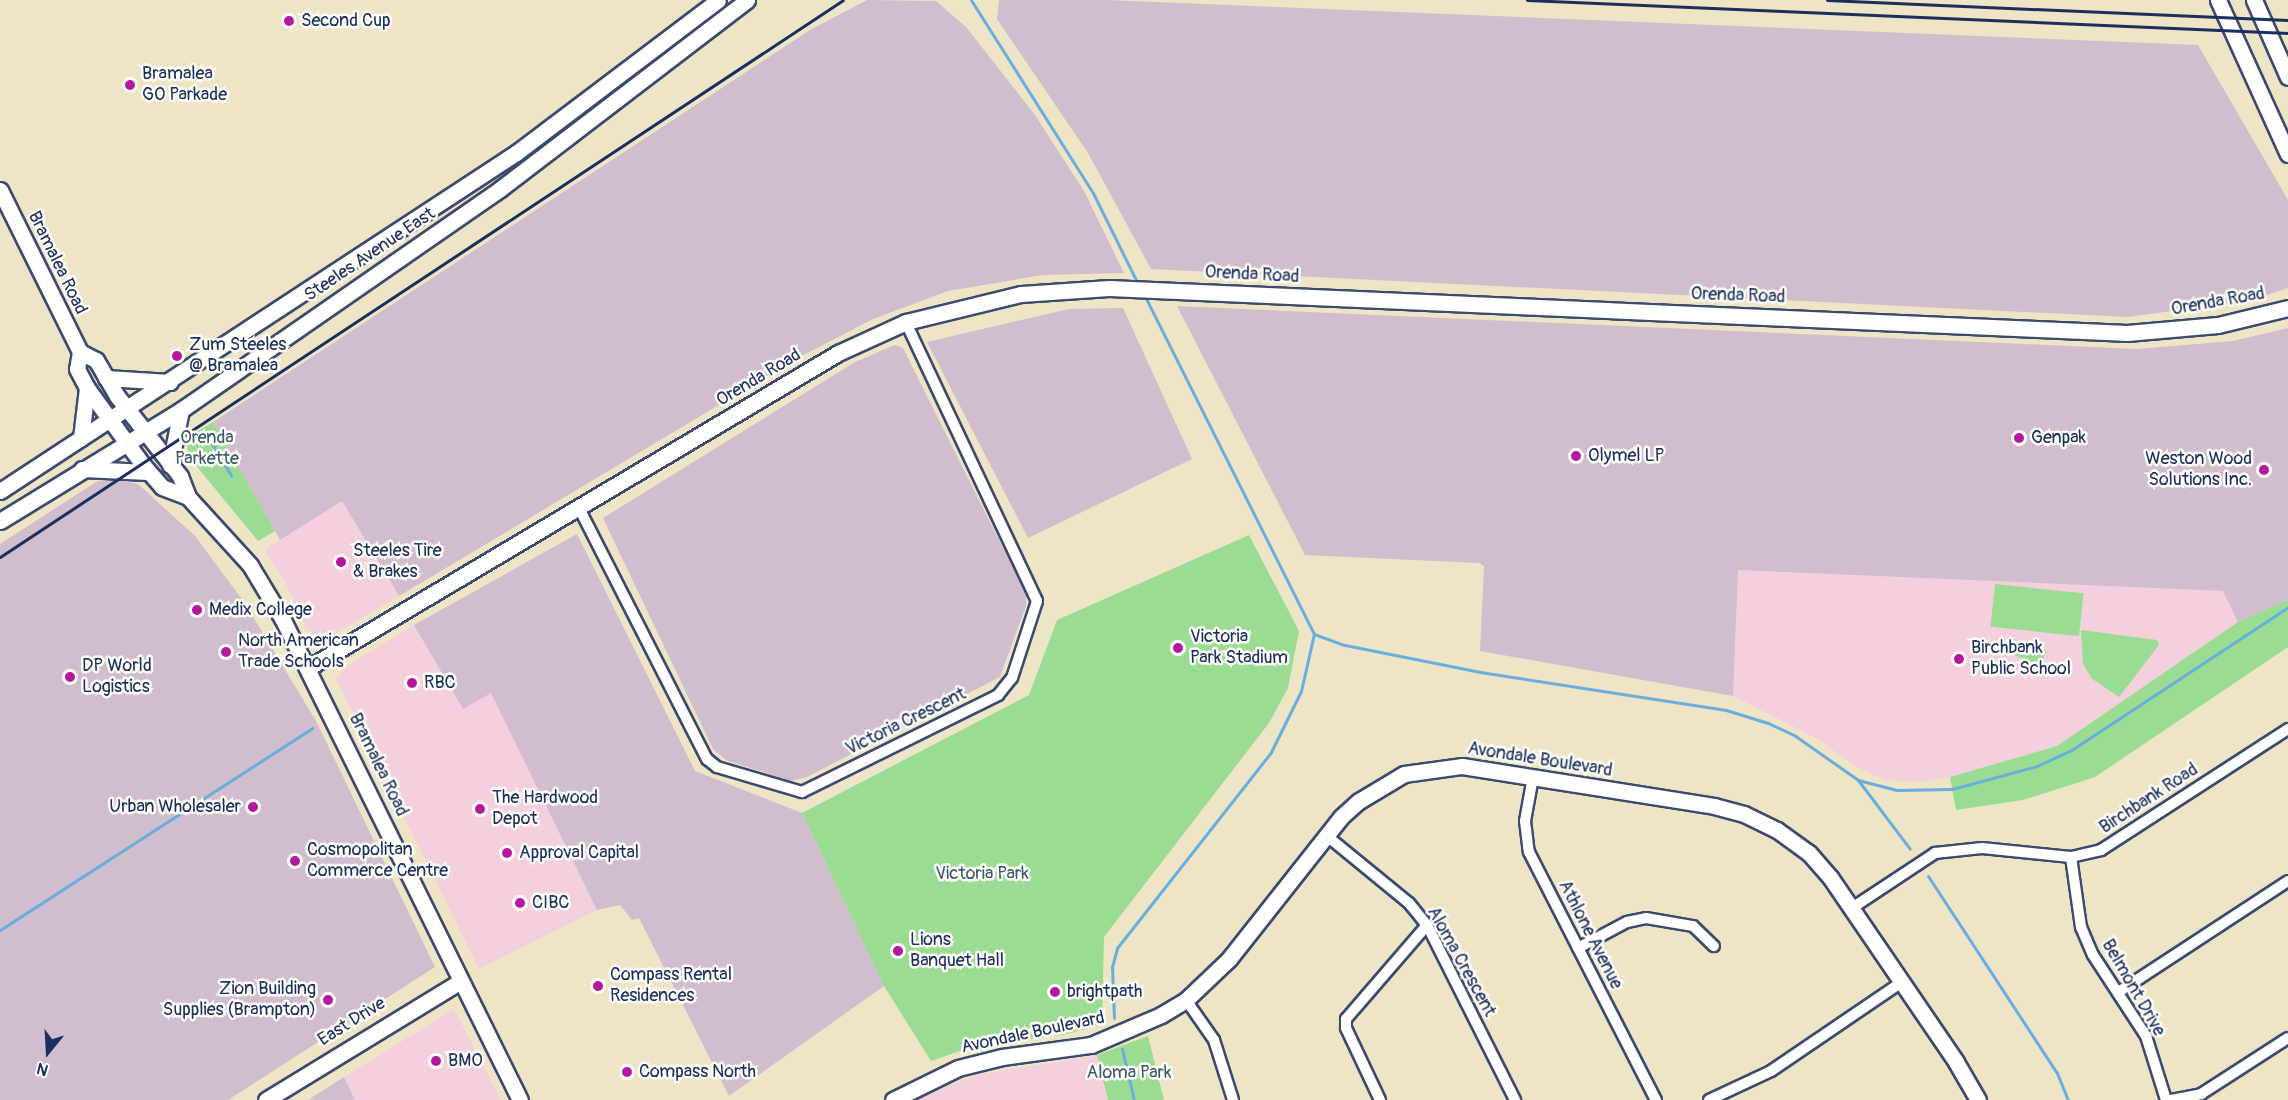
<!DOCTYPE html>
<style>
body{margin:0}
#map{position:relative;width:2288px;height:1100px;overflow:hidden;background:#eee5c7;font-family:Pangolin,sans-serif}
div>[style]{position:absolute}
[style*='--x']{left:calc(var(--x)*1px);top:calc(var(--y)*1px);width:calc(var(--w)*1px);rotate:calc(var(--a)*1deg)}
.built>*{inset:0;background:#f4cfdd}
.industrial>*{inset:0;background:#d0bdcd}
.green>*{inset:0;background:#9bdc93;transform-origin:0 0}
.stream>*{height:3px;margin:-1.5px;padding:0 1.5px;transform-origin:1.5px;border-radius:1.5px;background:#68aede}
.roads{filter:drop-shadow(2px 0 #3b4a6e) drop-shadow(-2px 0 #3b4a6e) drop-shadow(0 2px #3b4a6e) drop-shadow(0 -2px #3b4a6e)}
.street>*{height:10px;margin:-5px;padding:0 5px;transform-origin:5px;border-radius:5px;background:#fff}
.secondary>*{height:15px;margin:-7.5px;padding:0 7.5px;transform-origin:7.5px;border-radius:7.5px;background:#fff}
.rail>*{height:3px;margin:-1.5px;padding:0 1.5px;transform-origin:1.5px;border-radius:1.5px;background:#1b2f5e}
.dots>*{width:16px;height:16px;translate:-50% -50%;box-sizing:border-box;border:3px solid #fdfcf7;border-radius:50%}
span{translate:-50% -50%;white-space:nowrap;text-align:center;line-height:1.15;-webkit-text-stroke:5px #fdfcf7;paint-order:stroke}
.poi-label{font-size:18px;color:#1b2f5e}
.left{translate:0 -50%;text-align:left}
.right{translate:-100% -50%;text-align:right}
.street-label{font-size:18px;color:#1b2f5e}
.park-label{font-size:18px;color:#3b5a6b}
.north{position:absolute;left:18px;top:1022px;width:60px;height:60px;-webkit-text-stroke:4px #fdfcf7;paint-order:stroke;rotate:198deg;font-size:16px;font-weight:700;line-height:24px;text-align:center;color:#1b2f5e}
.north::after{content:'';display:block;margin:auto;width:21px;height:27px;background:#1b2f5e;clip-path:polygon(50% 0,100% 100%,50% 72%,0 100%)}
</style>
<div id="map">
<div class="built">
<div style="clip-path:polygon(342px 501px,399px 596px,333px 635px,318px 637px,306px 628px,285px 582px,266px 553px,267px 548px)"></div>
<div style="clip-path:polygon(1738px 570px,2223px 591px,2238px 622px,2057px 746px,1950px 777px,1917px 782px,1886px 780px,1860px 769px,1816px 738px,1733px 696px)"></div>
<div style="clip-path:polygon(414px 625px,463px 708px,491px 692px,597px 906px,597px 910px,479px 969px,336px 679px,348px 665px)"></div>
<div style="clip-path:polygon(454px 1009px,501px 1100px,355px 1100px,344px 1077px)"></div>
<div style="clip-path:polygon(1097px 1055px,1108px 1100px,916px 1100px,976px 1075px)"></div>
</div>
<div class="industrial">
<div style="clip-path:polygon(867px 0,936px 1px,966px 27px,1035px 115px,1084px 191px,1124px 273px,1043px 275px,948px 291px,873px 319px,794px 360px,399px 596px,342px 501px,280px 540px,213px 422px,810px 30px)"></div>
<div style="clip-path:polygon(999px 0,1106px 0,2198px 45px,2288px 200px,2288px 288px,2252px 300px,2128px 317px,1151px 269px,1088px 153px,997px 19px)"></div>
<div style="clip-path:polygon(1177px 306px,2137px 349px,2233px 341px,2288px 328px,2288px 600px,2238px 622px,2223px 591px,1738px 570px,1733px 696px,1480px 651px,1484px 566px,1479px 563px,1305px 555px)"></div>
<div style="clip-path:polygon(1123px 308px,1192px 459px,1028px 538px,927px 342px,1069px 309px)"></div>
<div style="clip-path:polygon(895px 345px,903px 348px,1026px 594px,1026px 606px,1000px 677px,807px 777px,791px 781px,726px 760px,713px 749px,603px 518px,855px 362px)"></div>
<div style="clip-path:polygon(109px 478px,138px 484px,195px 536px,244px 602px,316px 721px,435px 967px,228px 1100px,0 1100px,0 544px,96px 482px)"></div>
<div style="clip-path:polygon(577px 534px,695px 771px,802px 813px,884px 986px,729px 1096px,639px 918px,632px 920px,620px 905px,597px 910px,491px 693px,463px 709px,414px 625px)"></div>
<div style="clip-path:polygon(344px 1077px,355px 1100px,308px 1100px)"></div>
</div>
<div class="green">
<div style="clip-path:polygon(213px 422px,275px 531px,258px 541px,189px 457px,186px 438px)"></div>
<div style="clip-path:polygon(1249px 535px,1299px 631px,1288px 688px,1269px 723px,1104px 937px,1102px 1024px,1068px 1034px,974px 1046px,931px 1061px,884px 986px,802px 813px,1029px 695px,1057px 620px)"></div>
<div style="left:1995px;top:584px;width:89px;height:43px;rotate:6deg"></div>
<div style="clip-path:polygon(2288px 600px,2288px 647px,2095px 777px,2023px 800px,1956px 810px,1950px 777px,2057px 746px,2238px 622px)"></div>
<div style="clip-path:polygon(2081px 630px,2157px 640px,2159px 645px,2119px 697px,2091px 678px,2083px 663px)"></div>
<div style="clip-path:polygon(2015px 642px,2027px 648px,2030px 642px,2047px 651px,2038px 667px,2009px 652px)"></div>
<div style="clip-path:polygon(1148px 1036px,1164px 1100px,1108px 1100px,1097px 1055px)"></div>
</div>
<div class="stream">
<div style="--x:971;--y:0;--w:228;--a:57.7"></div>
<div style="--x:1093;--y:193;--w:102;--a:63.7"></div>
<div style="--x:211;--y:442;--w:39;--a:59"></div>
<div style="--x:1314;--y:634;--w:33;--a:20"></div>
<div style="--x:1345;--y:645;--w:138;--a:11.3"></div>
<div style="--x:1480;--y:672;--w:249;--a:8.8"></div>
<div style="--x:1726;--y:710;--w:44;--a:17.2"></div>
<div style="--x:1768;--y:723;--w:29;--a:25"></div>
<div style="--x:1794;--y:735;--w:78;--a:35.1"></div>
<div style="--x:1858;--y:780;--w:86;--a:53"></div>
<div style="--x:1858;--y:780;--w:40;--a:14.4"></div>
<div style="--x:1897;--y:790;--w:55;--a:-1"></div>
<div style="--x:1952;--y:789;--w:88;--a:-15.1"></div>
<div style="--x:2037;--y:766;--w:40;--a:-25"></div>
<div style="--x:2073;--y:749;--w:258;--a:-33.4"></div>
<div style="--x:1928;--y:876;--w:235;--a:56.8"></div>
<div style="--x:2057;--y:1073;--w:29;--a:68"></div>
<div style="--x:0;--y:930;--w:372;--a:-32.9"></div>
<div style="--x:1114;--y:1018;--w:51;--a:-92.2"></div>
<div style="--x:1112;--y:967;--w:20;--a:-75"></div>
<div style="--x:1117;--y:948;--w:249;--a:-51.8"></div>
<div style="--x:1271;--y:752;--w:68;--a:-63.8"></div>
<div style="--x:1301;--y:691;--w:58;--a:-77.2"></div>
<div style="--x:1314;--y:634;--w:379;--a:-116.6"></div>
<div style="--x:1122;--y:1049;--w:52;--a:76.8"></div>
</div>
<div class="roads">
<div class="street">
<div style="--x:580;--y:510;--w:280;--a:63"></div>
<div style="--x:707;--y:759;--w:13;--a:39"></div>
<div style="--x:717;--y:767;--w:89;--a:16.4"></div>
<div style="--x:802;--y:792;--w:219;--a:-26.3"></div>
<div style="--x:998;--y:695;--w:22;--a:-51"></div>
<div style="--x:1012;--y:678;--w:81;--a:-72"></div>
<div style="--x:1037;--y:601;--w:308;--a:-115.2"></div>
<div style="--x:1533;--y:777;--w:45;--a:100.3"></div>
<div style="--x:1525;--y:821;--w:31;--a:83"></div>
<div style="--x:1529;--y:852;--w:279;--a:62.9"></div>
<div style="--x:1327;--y:836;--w:106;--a:39.3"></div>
<div style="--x:1409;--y:903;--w:28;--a:51"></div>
<div style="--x:1427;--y:925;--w:196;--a:63.3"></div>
<div style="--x:2071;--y:857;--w:71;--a:81.9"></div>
<div style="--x:2081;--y:927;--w:30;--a:67"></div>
<div style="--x:2093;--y:955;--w:97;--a:56.8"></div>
<div style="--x:2146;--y:1036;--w:67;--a:72.6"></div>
<div style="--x:1852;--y:908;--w:100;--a:-33.5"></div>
<div style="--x:1935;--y:853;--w:47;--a:-6.1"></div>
<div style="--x:1982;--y:848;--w:89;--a:5.8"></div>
<div style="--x:2071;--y:857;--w:31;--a:-13"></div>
<div style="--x:2101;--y:850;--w:223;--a:-32.9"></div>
<div style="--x:1578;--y:948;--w:55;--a:-28"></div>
<div style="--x:1627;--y:922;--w:19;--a:-12"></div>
<div style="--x:1646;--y:918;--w:48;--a:9.7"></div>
<div style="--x:1693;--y:926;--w:29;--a:44"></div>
<div style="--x:2120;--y:991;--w:201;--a:-33.2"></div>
<div style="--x:1186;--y:1000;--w:49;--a:55"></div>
<div style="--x:1214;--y:1040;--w:63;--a:72.4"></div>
<div style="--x:1380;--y:1100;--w:80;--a:-115.3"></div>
<div style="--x:1346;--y:1028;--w:9;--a:-90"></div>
<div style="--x:1346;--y:1019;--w:124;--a:-49.2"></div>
<div style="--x:1709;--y:1100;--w:68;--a:-25.1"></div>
<div style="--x:1771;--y:1071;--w:158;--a:-34.2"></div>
<div style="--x:2171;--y:1100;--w:31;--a:-11"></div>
<div style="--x:2201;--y:1094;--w:103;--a:-32.8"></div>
</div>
<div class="secondary">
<div style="--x:2218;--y:0;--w:169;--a:65.6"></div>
<div style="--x:2254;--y:0;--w:84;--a:66.2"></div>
<div style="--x:0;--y:190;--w:181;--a:63.7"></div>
<div style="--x:80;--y:352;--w:18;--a:27"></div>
<div style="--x:96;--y:360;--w:42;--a:59.7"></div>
<div style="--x:117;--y:396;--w:102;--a:51.8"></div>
<div style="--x:180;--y:476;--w:22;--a:69"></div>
<div style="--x:188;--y:497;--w:92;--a:47.6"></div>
<div style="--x:250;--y:565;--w:64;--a:59"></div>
<div style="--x:283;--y:620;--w:535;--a:63.72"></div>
<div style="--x:80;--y:352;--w:17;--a:100"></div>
<div style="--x:77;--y:369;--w:21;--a:62"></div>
<div style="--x:87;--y:388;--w:95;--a:54"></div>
<div style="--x:143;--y:465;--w:29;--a:49"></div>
<div style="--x:162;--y:487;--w:28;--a:21"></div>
<div style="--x:106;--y:378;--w:64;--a:3.6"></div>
<div style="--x:81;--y:438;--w:50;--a:-83.2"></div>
<div style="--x:170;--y:465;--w:56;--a:-78.7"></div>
<div style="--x:82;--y:469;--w:66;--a:2.6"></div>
<div style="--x:0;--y:491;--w:617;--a:-33.23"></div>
<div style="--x:516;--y:153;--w:253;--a:-37.1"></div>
<div style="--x:0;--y:521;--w:212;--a:-31.5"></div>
<div style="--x:181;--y:410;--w:388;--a:-34.7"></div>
<div style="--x:500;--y:189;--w:311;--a:-37.4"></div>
<div style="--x:308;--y:668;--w:617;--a:-30.72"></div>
<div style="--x:838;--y:353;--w:75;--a:-24.5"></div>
<div style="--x:906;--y:322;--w:118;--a:-13.7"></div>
<div style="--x:1021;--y:294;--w:88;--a:-3.9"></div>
<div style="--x:1109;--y:288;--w:1019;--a:2.53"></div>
<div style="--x:2127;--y:333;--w:91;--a:-5"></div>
<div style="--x:2218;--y:325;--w:72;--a:-13.7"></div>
<div style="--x:266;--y:1100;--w:228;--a:-31.4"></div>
<div style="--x:893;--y:1100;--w:72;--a:-26.2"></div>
<div style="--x:958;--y:1068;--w:45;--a:-14"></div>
<div style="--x:1002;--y:1057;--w:90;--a:-7.7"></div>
<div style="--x:1091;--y:1045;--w:76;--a:-23.2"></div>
<div style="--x:1161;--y:1015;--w:29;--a:-31"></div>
<div style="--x:1186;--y:1000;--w:59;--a:-43.6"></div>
<div style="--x:1229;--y:959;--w:181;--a:-51.7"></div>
<div style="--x:1341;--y:817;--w:24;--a:-42"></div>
<div style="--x:1359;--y:801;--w:52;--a:-31"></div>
<div style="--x:1404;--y:774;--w:59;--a:-7.9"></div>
<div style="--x:1462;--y:766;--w:255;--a:9"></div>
<div style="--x:1714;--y:806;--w:31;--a:15"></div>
<div style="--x:1744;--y:814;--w:37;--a:26"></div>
<div style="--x:1777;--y:830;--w:39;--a:36"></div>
<div style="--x:1809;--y:853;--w:32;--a:49"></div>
<div style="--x:1830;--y:877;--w:224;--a:55.7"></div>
<div style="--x:1956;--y:1062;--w:44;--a:59.9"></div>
</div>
</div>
<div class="rail">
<div style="--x:1527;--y:0;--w:762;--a:2.48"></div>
<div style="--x:1827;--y:0;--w:461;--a:2.5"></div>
<div style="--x:0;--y:557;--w:1010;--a:-33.45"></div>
</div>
<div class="dots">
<div style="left:289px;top:21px;background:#b5179e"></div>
<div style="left:130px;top:85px;background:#b5179e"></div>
<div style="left:177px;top:356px;background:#b5179e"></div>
<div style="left:2019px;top:438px;background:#b5179e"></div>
<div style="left:1576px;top:456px;background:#b5179e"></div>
<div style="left:2264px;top:470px;background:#b5179e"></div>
<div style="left:341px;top:562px;background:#b5179e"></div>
<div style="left:197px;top:610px;background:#b5179e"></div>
<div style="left:1178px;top:648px;background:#b5179e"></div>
<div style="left:226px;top:652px;background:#b5179e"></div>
<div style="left:1959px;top:659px;background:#b5179e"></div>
<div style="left:70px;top:677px;background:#b5179e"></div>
<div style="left:412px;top:683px;background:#b5179e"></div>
<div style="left:253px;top:807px;background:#b5179e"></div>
<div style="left:480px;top:809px;background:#b5179e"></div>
<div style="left:507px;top:853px;background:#b5179e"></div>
<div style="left:295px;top:861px;background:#b5179e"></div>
<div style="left:520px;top:903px;background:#b5179e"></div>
<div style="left:898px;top:951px;background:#b5179e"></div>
<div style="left:598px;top:986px;background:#b5179e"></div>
<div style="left:1055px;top:992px;background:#b5179e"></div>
<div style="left:328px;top:1000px;background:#b5179e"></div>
<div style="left:436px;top:1061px;background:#b5179e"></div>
<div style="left:627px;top:1072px;background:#b5179e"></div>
</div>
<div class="poi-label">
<span class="left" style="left:301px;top:21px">Second Cup</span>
<span class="left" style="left:142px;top:85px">Bramalea<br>GO Parkade</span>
<span class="left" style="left:189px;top:356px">Zum Steeles<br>@ Bramalea</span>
<span class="left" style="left:2031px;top:438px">Genpak</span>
<span class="left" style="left:1588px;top:456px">Olymel LP</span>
<span class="right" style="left:2252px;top:470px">Weston Wood<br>Solutions Inc.</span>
<span class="left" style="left:353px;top:562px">Steeles Tire<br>&amp; Brakes</span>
<span class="left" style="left:209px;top:610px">Medix College</span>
<span class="left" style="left:1190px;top:648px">Victoria<br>Park Stadium</span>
<span class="left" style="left:238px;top:652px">North American<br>Trade Schools</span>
<span class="left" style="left:1971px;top:659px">Birchbank<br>Public School</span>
<span class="left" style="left:82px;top:677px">DP World<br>Logistics</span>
<span class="left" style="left:424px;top:683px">RBC</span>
<span class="left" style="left:492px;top:809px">The Hardwood<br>Depot</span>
<span class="right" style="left:241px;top:807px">Urban Wholesaler</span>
<span class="left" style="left:307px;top:861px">Cosmopolitan<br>Commerce Centre</span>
<span class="left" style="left:519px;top:853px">Approval Capital</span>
<span class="left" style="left:532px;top:903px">CIBC</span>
<span class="left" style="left:910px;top:951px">Lions<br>Banquet Hall</span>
<span class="left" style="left:610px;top:986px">Compass Rental<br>Residences</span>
<span class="right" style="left:316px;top:1000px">Zion Building<br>Supplies (Brampton)</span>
<span class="left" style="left:1067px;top:992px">brightpath</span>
<span class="left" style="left:448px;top:1061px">BMO</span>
<span class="left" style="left:639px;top:1072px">Compass North</span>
</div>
<div class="street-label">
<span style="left:370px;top:255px;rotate:-34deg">Steeles Avenue East</span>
<span style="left:57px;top:263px;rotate:64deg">Bramalea Road</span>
<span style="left:1252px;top:275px;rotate:3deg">Orenda Road</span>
<span style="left:1738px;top:296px;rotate:2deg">Orenda Road</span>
<span style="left:2218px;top:302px;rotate:-10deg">Orenda Road</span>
<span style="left:759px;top:378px;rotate:-31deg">Orenda Road</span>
<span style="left:906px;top:722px;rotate:-26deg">Victoria Crescent</span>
<span style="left:1540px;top:760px;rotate:9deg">Avondale Boulevard</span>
<span style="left:378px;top:765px;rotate:64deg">Bramalea Road</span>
<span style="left:2149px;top:799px;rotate:-33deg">Birchbank Road</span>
<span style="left:1590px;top:935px;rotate:63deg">Athlone Avenue</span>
<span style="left:1461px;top:962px;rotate:61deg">Aloma Crescent</span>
<span style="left:2133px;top:988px;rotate:60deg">Belmont Drive</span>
<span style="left:352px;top:1022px;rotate:-32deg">East Drive</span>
<span style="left:1033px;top:1033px;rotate:-12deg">Avondale Boulevard</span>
</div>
<div class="park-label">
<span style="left:207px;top:449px">Orenda<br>Parkette</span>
<span style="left:982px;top:874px">Victoria Park</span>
<span style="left:1129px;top:1073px">Aloma Park</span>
</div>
<div class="north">N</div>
</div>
